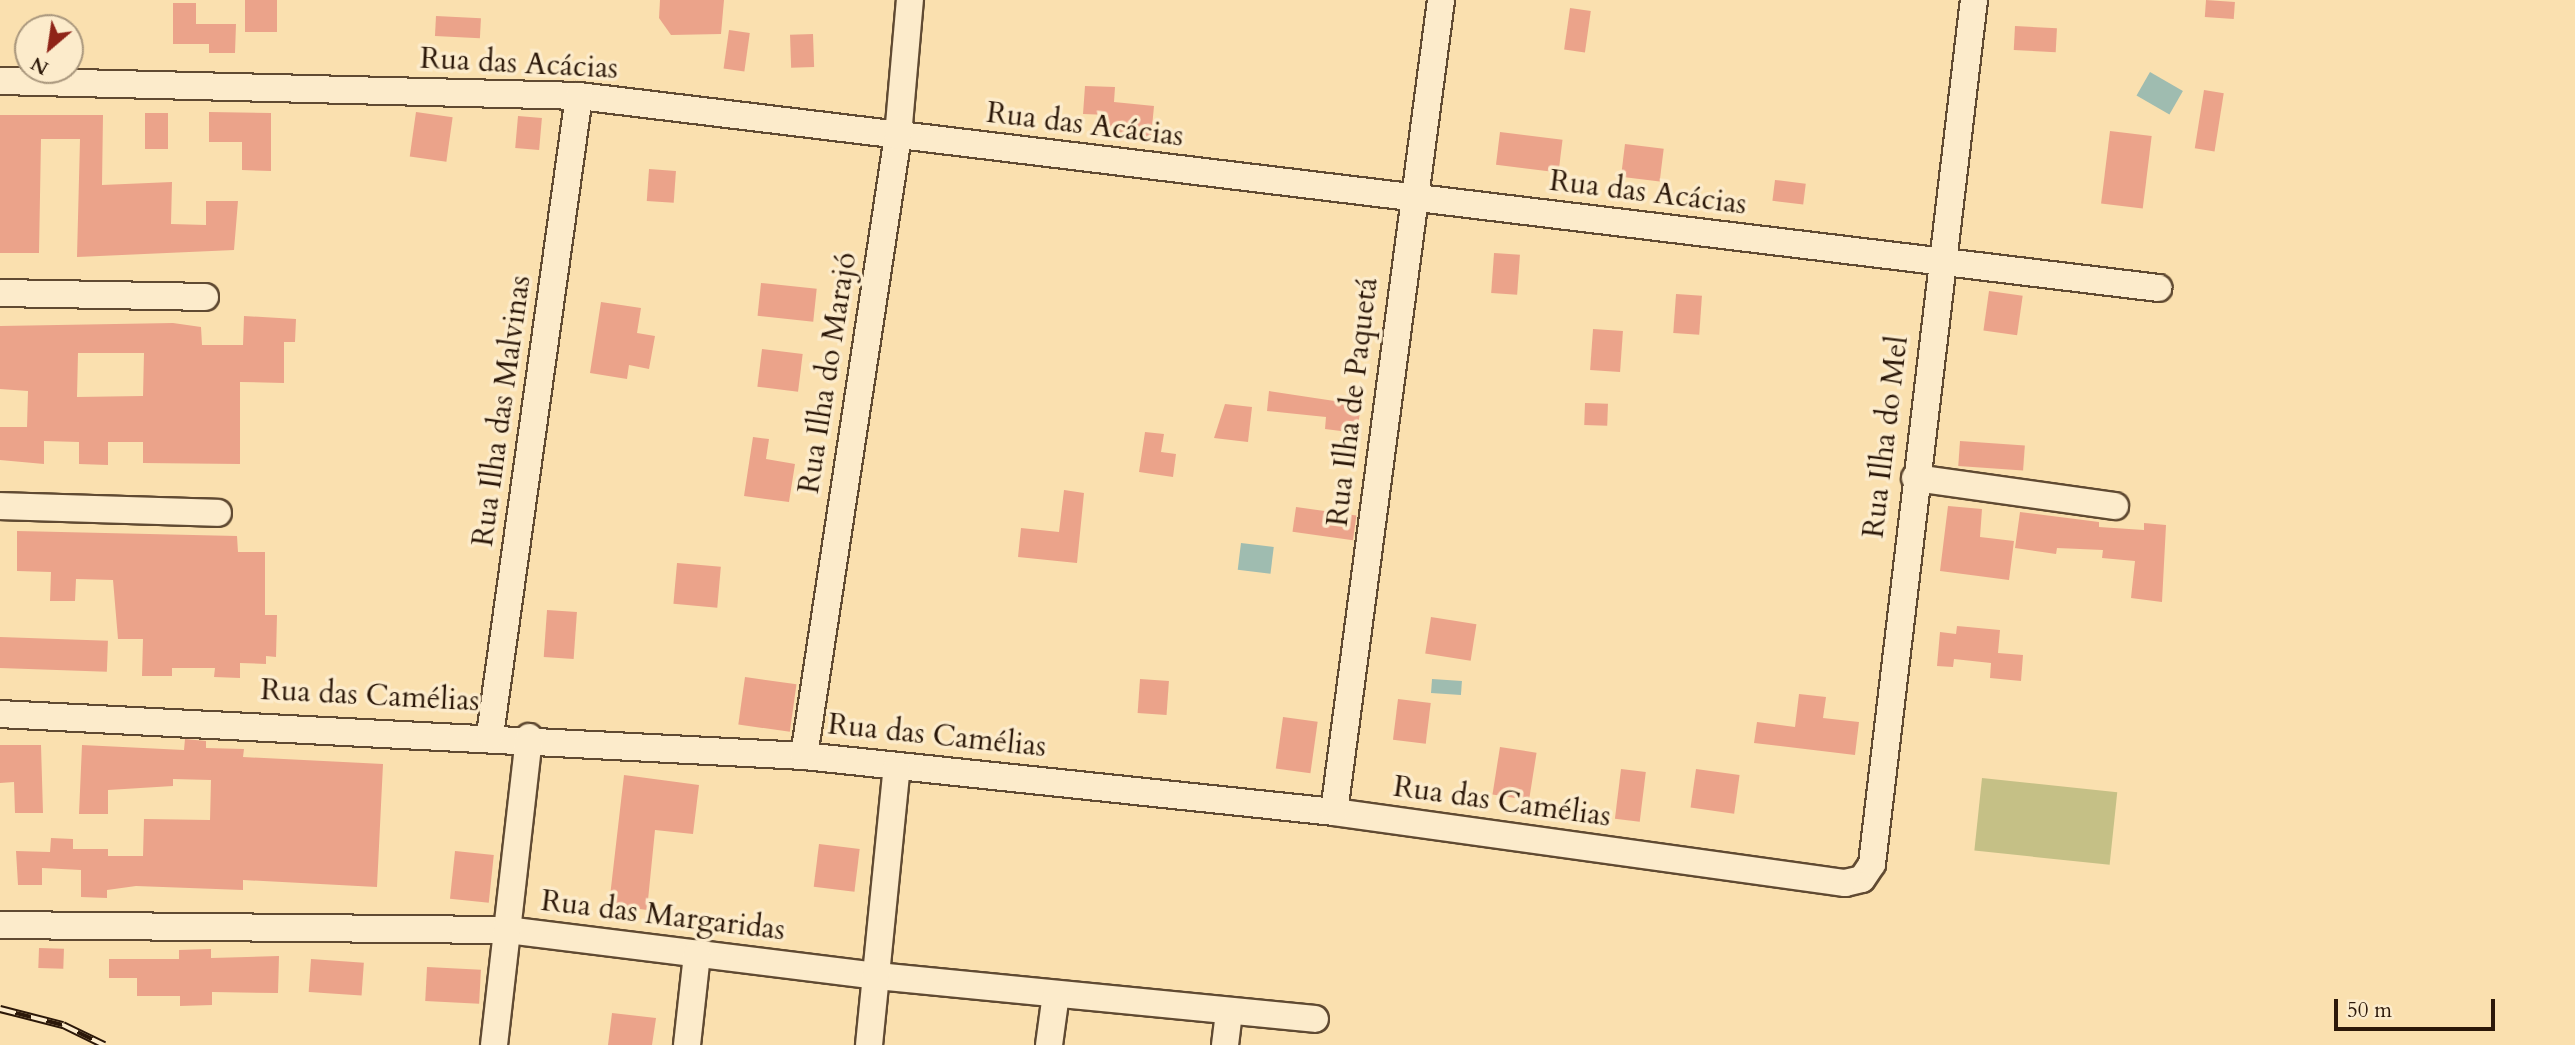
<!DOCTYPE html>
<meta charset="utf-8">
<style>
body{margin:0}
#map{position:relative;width:2575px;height:1045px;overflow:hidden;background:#fae0af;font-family:Cardo,serif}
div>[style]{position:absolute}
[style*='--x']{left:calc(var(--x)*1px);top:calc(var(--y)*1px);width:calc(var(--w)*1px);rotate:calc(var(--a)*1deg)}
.green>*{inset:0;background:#c5c086;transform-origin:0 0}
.water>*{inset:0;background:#9fbcb0;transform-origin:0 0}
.building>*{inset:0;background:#eba38a;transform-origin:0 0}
.roads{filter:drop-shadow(2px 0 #604a32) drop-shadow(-2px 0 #604a32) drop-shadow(0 2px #604a32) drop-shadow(0 -2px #604a32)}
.minor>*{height:26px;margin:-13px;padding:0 13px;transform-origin:13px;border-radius:13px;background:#fcebcb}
.rail>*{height:8px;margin-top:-4px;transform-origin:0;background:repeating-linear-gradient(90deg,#fcebcb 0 16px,#2c1809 0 32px);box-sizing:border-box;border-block:2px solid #2c1809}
span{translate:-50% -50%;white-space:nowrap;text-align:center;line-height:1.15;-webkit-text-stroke:7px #fcebcb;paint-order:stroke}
.street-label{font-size:30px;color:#2c1809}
.north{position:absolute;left:14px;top:14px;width:70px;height:70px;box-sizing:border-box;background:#fcebcb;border:2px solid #a9977d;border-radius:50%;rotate:209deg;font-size:19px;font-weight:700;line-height:28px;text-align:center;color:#2c1809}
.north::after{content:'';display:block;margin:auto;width:24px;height:32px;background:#8f2418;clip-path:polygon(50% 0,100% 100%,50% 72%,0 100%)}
.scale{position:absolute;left:2334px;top:999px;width:161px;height:32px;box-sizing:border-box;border:4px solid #2c1809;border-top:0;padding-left:9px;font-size:21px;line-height:24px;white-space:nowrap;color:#2c1809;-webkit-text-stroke:5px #fcebcb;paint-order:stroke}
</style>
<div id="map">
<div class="green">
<div style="left:1982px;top:778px;width:136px;height:73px;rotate:6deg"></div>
</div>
<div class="water">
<div style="left:2150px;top:72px;width:38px;height:27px;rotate:30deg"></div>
<div style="left:1241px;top:543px;width:33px;height:27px;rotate:7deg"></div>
<div style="left:1432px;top:679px;width:30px;height:14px;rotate:4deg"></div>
</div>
<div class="building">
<div style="left:245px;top:0;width:32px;height:32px"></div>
<div style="clip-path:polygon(660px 0,724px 0,721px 34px,671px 35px,659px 18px)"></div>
<div style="left:2206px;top:0;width:29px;height:17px;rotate:4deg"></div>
<div style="clip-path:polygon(173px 3px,196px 3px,196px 24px,236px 24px,235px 53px,209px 53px,209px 44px,173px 44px)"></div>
<div style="left:1570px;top:8px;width:21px;height:42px;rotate:8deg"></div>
<div style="left:436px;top:16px;width:45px;height:20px;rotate:3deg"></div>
<div style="left:2015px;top:26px;width:42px;height:24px;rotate:3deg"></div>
<div style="left:729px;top:30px;width:21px;height:39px;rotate:8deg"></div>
<div style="left:813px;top:34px;width:33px;height:23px;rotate:88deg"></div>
<div style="clip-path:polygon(1085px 86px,1115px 87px,1114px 102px,1154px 106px,1151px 138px,1107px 130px,1108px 115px,1083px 114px)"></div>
<div style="left:2204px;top:90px;width:20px;height:59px;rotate:9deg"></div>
<div style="clip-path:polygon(209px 112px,271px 113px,271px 171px,242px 170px,242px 142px,209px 142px)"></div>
<div style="left:416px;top:112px;width:37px;height:45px;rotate:8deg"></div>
<div style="left:145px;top:113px;width:23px;height:36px"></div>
<div style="clip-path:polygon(0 115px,103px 115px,102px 185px,172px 182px,171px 224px,206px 225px,206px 201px,238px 201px,234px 250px,77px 257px,80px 139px,41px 139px,39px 253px,0 253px)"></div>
<div style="left:518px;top:116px;width:24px;height:32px;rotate:5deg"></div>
<div style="left:2110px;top:131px;width:42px;height:73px;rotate:7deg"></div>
<div style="left:1500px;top:132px;width:63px;height:33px;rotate:7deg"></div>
<div style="left:1625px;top:144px;width:39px;height:33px;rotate:7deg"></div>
<div style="left:649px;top:169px;width:27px;height:32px;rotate:4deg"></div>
<div style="left:1775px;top:180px;width:31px;height:21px;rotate:7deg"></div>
<div style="left:1494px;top:253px;width:26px;height:40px;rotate:4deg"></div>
<div style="left:761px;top:283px;width:56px;height:33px;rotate:6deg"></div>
<div style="left:1989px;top:291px;width:34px;height:40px;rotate:8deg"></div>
<div style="left:1676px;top:294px;width:26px;height:39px;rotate:4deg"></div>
<div style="clip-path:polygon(601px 302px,641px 308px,637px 333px,655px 336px,649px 369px,629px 365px,627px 379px,590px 373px)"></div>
<div style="clip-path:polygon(evenodd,244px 316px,296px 319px,295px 342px,284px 342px,284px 383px,240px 382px,240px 464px,143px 463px,143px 442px,108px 442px,108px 465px,79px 464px,79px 442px,44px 441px,44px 464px,0 460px,0 427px,27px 427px,28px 391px,0 389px,0 326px,173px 323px,201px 327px,202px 345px,243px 345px,244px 316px,78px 353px,144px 353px,143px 396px,77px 397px,78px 353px)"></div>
<div style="left:1593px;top:329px;width:30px;height:41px;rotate:4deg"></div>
<div style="left:762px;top:349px;width:41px;height:38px;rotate:7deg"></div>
<div style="clip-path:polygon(1269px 391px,1361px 405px,1357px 433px,1325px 429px,1326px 417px,1267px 411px)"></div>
<div style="left:1585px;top:403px;width:23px;height:22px;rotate:2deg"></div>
<div style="clip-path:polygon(1225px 404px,1252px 407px,1248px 442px,1214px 438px)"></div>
<div style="clip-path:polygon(1145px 432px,1164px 434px,1161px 452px,1176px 454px,1173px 477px,1139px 472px)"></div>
<div style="clip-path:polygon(753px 437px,769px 439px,766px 459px,795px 464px,789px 502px,744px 496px)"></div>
<div style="left:1960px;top:441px;width:65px;height:25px;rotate:4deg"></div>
<div style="clip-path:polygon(1064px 490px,1084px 493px,1077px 563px,1018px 557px,1021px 528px,1059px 532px)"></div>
<div style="clip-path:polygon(1948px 506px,1982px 509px,1980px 537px,2014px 541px,2009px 580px,1940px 571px)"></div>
<div style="left:1296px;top:507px;width:61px;height:25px;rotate:8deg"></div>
<div style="clip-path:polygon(2020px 512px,2099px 522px,2099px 527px,2144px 530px,2144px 523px,2166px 525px,2162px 602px,2131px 598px,2135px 561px,2102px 558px,2103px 550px,2057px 548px,2056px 554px,2015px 548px)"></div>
<div style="clip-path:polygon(17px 531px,237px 536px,238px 552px,265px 552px,265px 615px,277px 615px,276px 657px,266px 656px,266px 664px,240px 663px,240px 678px,214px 677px,215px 668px,172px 668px,172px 676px,142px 676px,143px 639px,118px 639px,113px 580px,76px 579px,75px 601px,50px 601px,51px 572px,17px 571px)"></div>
<div style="left:677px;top:563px;width:44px;height:41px;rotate:5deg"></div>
<div style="left:547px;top:610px;width:30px;height:47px;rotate:4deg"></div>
<div style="left:1431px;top:617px;width:46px;height:37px;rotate:9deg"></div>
<div style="clip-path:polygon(1957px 626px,2000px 630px,1998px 653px,2023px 655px,2021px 681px,1990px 678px,1991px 663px,1954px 659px,1953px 667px,1937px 666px,1940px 632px,1956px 634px)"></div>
<div style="left:0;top:637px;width:108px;height:31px;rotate:2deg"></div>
<div style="left:745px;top:677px;width:52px;height:48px;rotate:8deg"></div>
<div style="left:1140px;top:679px;width:29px;height:34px;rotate:4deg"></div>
<div style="clip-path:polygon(1799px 694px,1826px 697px,1823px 718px,1859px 722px,1855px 755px,1754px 743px,1757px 722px,1795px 727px)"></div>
<div style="left:1398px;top:699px;width:33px;height:41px;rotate:7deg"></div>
<div style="left:1283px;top:717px;width:35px;height:52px;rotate:8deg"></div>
<div style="clip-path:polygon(185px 739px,206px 741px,206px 748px,244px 749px,243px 757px,383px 764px,377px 887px,243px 880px,243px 890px,136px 886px,107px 890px,107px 898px,81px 897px,81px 870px,42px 868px,42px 885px,18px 885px,16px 851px,50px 852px,51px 838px,73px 839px,73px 849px,108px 849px,108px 856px,143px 856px,144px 819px,210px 820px,211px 780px,173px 779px,173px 786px,108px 790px,108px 814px,79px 814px,82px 745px,184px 750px)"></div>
<div style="clip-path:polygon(0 745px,41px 745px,43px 813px,15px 813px,14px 782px,0 783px)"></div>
<div style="left:1500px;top:747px;width:37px;height:48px;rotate:9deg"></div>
<div style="left:1621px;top:769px;width:25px;height:50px;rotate:7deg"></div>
<div style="left:1696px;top:769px;width:44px;height:39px;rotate:8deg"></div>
<div style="clip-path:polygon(624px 775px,699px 785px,693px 834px,655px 830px,647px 910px,609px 905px)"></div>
<div style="left:819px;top:844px;width:41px;height:43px;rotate:7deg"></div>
<div style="left:455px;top:851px;width:39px;height:48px;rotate:6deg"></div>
<div style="left:39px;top:948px;width:25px;height:20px;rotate:2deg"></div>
<div style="clip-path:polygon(211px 949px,211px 958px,279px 956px,278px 993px,212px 992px,212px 1005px,180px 1006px,180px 996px,137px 996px,137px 978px,109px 978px,109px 959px,179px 959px,179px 950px)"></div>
<div style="left:311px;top:959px;width:53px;height:33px;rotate:4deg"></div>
<div style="left:427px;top:967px;width:54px;height:34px;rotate:3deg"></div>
<div style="clip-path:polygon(612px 1013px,656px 1018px,652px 1045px,608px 1045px)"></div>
</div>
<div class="roads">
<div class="minor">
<div style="--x:0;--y:81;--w:579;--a:1.48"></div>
<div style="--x:579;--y:96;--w:1591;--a:6.93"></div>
<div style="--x:0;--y:293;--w:205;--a:1.1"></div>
<div style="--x:1915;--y:478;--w:202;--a:8"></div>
<div style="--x:0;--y:506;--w:218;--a:1.8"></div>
<div style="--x:0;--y:714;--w:805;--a:2.99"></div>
<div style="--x:804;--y:756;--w:533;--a:6.03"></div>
<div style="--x:1334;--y:812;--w:516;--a:7.91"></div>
<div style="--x:1845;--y:883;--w:17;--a:-13"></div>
<div style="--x:1862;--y:879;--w:18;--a:-56"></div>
<div style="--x:1872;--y:864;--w:870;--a:-83.27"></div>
<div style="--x:490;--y:735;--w:645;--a:-82.07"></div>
<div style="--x:804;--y:756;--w:627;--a:-81.38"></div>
<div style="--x:898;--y:136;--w:137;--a:-85"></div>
<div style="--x:1334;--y:812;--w:819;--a:-82.49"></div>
<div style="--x:0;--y:925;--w:507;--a:0.57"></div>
<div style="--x:507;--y:930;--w:373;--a:7.1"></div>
<div style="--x:877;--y:976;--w:440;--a:5.6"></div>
<div style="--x:494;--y:1045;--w:310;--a:-83.5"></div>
<div style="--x:687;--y:1045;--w:92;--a:-83.7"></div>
<div style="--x:869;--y:1045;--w:280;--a:-84.3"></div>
<div style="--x:1049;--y:1045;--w:51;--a:-82.2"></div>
<div style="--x:1225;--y:1045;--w:34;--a:-83"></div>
</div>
</div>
<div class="rail">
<div style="--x:0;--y:1009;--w:65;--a:14.3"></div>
<div style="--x:63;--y:1025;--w:46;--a:26"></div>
</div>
<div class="street-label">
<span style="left:519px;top:64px;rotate:3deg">Rua das Acácias</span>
<span style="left:1085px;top:125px;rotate:7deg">Rua das Acácias</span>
<span style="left:1648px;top:193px;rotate:7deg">Rua das Acácias</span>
<span style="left:828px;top:373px;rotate:-81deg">Rua Ilha do Marajó</span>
<span style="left:1353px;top:402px;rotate:-83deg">Rua Ilha de Paquetá</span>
<span style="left:502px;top:411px;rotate:-82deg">Rua Ilha das Malvinas</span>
<span style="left:1886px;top:437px;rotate:-83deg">Rua Ilha do Mel</span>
<span style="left:370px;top:696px;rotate:3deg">Rua das Camélias</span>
<span style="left:937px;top:736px;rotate:6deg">Rua das Camélias</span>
<span style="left:1502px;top:802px;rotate:8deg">Rua das Camélias</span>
<span style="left:663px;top:916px;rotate:7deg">Rua das Margaridas</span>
</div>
<div class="north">N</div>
<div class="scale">50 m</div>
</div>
